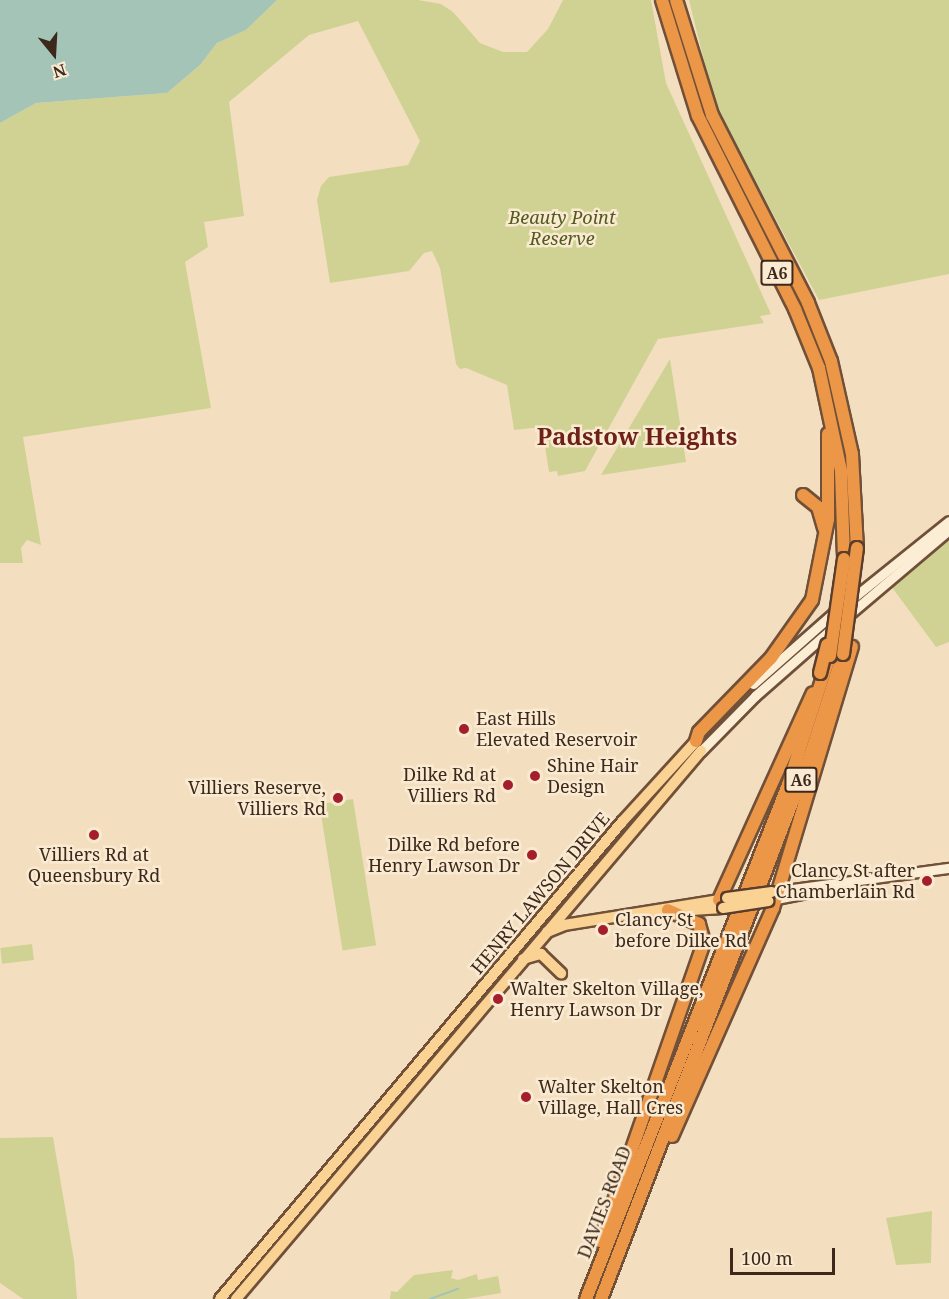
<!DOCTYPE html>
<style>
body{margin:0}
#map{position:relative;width:949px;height:1299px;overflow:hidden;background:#f3dfc0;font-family:"Noto Serif",serif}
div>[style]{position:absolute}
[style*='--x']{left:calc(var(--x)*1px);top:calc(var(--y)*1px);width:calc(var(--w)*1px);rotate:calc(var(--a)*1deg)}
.green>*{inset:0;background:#d0d293;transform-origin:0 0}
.water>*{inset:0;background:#a4c4b8}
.stream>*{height:2px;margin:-1px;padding:0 1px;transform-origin:1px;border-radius:1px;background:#a4c4b8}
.roads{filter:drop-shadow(2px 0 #705039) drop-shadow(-2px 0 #705039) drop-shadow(0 2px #705039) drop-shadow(0 -2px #705039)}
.secondary>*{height:9px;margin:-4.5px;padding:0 4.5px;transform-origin:4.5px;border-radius:4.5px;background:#fcedd5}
.primary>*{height:10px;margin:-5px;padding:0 5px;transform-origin:5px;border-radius:5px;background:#fad294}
.highway>*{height:12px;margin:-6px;padding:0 6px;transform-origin:6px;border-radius:6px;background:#ec9647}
.bridges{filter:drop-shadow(2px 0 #5b3d2b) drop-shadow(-2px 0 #5b3d2b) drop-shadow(0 2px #5b3d2b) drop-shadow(0 -2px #5b3d2b)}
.primary-bridge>*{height:10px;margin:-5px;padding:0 5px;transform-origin:5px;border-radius:5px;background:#fad294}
.highway-bridge>*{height:12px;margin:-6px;padding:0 6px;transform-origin:6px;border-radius:6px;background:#ec9647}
.dots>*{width:16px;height:16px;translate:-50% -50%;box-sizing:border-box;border:3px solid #f9ead1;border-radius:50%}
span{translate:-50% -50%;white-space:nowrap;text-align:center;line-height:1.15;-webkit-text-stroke:5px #f9ead1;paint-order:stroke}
.shield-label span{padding:2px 4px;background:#f9ead1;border:2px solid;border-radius:4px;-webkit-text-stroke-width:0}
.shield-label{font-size:16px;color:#3c291c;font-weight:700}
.park-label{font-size:18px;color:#515b20;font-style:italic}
.poi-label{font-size:18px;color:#3c291c}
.left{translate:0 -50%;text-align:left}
.right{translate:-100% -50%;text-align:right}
.street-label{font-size:18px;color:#3c291c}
.district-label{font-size:24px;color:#6e2116;font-weight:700}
.north{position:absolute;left:24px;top:24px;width:60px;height:60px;-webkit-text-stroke:4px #f9ead1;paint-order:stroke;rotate:162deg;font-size:16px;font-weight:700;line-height:24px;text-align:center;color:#3c291c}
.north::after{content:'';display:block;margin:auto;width:21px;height:27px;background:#3c291c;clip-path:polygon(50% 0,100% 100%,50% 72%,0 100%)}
.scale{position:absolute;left:730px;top:1248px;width:105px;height:27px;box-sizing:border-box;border:3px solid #3c291c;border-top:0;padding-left:8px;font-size:18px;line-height:21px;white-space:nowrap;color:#3c291c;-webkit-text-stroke:4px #f9ead1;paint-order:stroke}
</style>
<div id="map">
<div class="green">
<div style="clip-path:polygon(277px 0,418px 0,441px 4px,453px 12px,480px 43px,503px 52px,527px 52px,548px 29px,563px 0,651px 0,666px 83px,771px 314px,760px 316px,764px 323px,658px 339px,585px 471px,558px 476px,557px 471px,549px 472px,542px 427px,514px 430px,507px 385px,466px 368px,460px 369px,456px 364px,440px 268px,432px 251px,424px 253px,409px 271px,330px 283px,317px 200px,321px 186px,329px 177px,408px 165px,420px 141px,358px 21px,309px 35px,229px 102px,244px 216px,204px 222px,208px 247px,185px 262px,211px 408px,23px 437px,41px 545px,27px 540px,21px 548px,23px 563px,0 563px,0 123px,36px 103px,167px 93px,200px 65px,217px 43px,246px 30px)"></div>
<div style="clip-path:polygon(689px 0,949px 0,949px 274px,819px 300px,726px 126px,711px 89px)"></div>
<div style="clip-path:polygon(670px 359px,686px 462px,601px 475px)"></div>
<div style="clip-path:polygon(949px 538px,949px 642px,936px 647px,891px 586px)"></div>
<div style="left:353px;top:799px;width:148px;height:34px;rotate:81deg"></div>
<div style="left:32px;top:944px;width:16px;height:32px;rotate:83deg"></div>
<div style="clip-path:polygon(53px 1137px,74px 1260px,77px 1299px,23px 1299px,0 1283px,0 1138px)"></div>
<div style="clip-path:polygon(932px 1211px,931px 1263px,896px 1265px,886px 1218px)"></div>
<div style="clip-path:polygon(453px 1270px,451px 1278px,458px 1280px,477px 1274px,478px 1280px,498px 1276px,501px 1293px,465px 1299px,390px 1299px,391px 1291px,397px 1292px,414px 1275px)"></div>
</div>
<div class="water">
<div style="clip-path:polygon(0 0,277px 0,246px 30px,217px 43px,200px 65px,167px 93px,36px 103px,0 123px)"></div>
</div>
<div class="stream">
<div style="--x:430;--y:1299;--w:30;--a:-20"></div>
</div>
<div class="roads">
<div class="secondary">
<div style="--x:848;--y:602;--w:129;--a:-38.7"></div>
<div style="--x:846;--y:617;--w:135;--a:-40.2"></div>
<div style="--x:753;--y:684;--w:112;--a:-41.4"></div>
<div style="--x:701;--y:751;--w:77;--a:-45.5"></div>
<div style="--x:755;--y:696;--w:106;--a:-41.2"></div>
<div style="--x:778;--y:891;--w:173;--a:-7.7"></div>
<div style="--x:776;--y:899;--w:57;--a:-11.1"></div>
</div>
<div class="primary">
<div style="--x:676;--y:911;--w:47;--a:-3.7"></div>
<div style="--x:547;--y:932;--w:18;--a:-22"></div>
<div style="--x:564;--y:925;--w:164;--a:-9.1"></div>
<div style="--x:523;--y:959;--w:19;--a:-16"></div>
<div style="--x:541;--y:954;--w:28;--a:44"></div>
<div style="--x:220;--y:1299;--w:624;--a:-49.88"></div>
<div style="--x:622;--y:822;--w:110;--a:-47.6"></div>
<div style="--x:236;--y:1299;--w:719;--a:-49.68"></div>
</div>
<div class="highway">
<div style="--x:662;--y:0;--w:121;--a:72.8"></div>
<div style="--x:698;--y:116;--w:216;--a:63.3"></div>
<div style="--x:795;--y:309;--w:64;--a:67.9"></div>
<div style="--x:819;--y:368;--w:105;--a:77.9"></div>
<div style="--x:841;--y:471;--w:88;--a:88"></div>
<div style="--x:676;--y:0;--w:121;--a:72.6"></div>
<div style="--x:712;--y:115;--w:211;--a:62.9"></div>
<div style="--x:808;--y:303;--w:62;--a:68.4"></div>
<div style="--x:831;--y:361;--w:95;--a:77.3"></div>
<div style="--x:852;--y:454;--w:94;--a:87"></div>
<div style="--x:803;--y:495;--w:19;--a:39"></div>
<div style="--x:818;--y:507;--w:22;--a:74"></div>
<div style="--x:696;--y:741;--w:9;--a:-72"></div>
<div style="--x:699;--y:732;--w:103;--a:-45.8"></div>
<div style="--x:771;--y:658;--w:71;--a:-54.7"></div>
<div style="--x:812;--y:600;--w:83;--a:-78.8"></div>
<div style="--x:828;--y:519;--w:85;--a:-90"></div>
<div style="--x:719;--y:900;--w:227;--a:-65.6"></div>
<div style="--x:672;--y:1136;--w:249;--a:-66.1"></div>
<div style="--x:773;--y:908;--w:273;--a:-73.2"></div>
<div style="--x:600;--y:1241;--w:317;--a:-70.8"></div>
<div style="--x:704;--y:942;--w:19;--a:-106"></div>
<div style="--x:699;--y:924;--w:34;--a:-156"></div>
<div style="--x:586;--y:1299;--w:555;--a:-68.56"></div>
<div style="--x:789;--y:782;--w:127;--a:-72.1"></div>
<div style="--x:601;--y:1299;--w:582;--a:-68.95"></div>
<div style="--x:810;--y:756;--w:107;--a:-72.1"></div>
</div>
</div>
<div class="bridges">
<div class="primary-bridge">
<div style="--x:727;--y:898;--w:45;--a:-7.6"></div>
<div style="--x:723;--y:908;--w:46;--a:-8.8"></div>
</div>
<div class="highway-bridge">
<div style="--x:843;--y:654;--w:107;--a:-82.5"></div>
<div style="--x:830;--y:656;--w:98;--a:-81.8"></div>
<div style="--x:820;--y:673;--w:29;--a:-76"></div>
</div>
</div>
<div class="dots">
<div style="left:464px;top:729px;background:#a41f2b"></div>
<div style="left:535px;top:776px;background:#a41f2b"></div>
<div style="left:508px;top:785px;background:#a41f2b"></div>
<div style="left:338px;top:798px;background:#a41f2b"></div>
<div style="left:94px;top:835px;background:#a41f2b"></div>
<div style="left:532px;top:855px;background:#a41f2b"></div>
<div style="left:927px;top:881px;background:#a41f2b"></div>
<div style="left:603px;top:930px;background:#a41f2b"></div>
<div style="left:498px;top:999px;background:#a41f2b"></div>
<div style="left:526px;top:1097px;background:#a41f2b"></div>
</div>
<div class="shield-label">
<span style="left:777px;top:273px">A6</span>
<span style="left:801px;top:780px">A6</span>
</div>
<div class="park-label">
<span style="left:562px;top:228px">Beauty Point<br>Reserve</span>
</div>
<div class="poi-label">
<span class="left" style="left:476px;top:729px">East Hills<br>Elevated Reservoir</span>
<span class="left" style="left:547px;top:776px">Shine Hair<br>Design</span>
<span class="right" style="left:496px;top:785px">Dilke Rd at<br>Villiers Rd</span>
<span class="right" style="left:326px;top:798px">Villiers Reserve,<br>Villiers Rd</span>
<span class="right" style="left:520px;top:855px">Dilke Rd before<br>Henry Lawson Dr</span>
<span style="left:94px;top:865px">Villiers Rd at<br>Queensbury Rd</span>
<span class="right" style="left:915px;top:881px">Clancy St after<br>Chamberlain Rd</span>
<span class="left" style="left:615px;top:930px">Clancy St<br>before Dilke Rd</span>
<span class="left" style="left:510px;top:999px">Walter Skelton Village,<br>Henry Lawson Dr</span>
<span class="left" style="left:538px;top:1097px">Walter Skelton<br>Village, Hall Cres</span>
</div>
<div class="street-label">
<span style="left:540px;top:893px;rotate:-50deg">HENRY LAWSON DRIVE</span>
<span style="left:604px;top:1202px;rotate:-69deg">DAVIES ROAD</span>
</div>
<div class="district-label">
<span style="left:637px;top:436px">Padstow Heights</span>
</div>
<div class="north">N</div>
<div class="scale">100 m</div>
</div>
